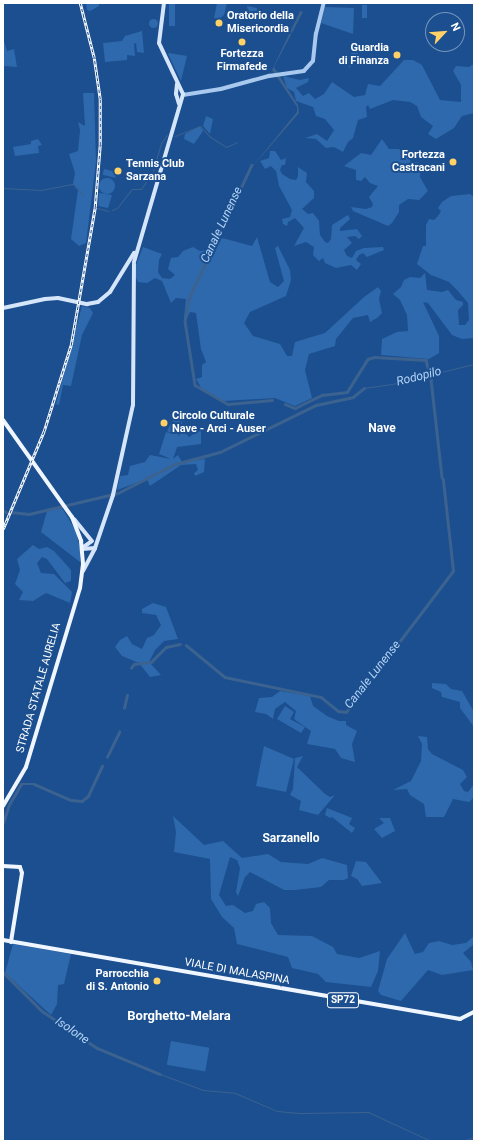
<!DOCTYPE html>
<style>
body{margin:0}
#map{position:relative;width:477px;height:1144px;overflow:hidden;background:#1b4f8f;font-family:Roboto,sans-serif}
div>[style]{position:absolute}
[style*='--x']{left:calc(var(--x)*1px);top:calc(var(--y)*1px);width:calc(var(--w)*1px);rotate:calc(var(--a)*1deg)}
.green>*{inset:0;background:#2e69ad;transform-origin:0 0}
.round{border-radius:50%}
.water>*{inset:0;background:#3c6290}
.stream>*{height:1px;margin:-0.5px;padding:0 0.5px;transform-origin:0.5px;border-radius:0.5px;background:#3c6290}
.canal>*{height:2.5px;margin:-1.25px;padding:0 1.25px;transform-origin:1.25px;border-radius:1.25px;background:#3c6290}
.tertiary>*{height:3.5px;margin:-1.75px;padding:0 1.75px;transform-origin:1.75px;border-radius:1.75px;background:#a9c9ee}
.secondary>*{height:4px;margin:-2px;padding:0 2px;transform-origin:2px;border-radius:2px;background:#d6e6fa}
.primary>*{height:4px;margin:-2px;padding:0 2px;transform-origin:2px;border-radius:2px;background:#f0f6ff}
.rail>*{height:2.5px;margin-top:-1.25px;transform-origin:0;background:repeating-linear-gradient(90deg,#1b4f8f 0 3px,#fff 0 6px);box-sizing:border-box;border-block:1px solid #fff}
.dots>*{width:11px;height:11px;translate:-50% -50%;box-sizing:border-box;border:2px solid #1b4f8f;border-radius:50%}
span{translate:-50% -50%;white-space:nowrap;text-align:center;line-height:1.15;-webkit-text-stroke:4px #1b4f8f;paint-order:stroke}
.shield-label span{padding:1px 3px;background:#1b4f8f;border:1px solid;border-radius:3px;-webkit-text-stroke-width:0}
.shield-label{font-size:10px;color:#fff;font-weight:700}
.poi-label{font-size:11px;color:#fff;font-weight:700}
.left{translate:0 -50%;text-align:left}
.right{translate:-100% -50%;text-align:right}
.street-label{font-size:11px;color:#fff}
.water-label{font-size:12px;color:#b5d3f5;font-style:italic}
.neighbourhood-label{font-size:12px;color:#fff;font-weight:700}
.quarter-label{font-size:13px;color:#fff;font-weight:700}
.frame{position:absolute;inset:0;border:4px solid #fff;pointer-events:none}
.north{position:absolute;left:425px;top:12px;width:40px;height:40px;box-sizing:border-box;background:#1b4f8f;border:1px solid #7695bc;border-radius:50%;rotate:64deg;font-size:11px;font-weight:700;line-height:16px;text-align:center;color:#fff}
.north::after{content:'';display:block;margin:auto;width:14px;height:18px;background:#ffd166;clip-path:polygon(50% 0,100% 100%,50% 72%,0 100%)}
</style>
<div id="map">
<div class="green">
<div style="clip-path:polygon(86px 3px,99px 3px,99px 6px,90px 11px,87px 10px)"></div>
<div style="left:169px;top:3px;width:6px;height:23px"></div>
<div style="clip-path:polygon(217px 3px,227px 3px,224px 15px,219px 19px,214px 18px)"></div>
<div style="left:362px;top:5px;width:5px;height:13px"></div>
<div style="clip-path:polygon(247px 6px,257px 8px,256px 18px,249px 17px)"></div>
<div style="clip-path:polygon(325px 7px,354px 8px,353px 34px,321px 23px)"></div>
<div class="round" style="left:148.5px;top:18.5px;width:9px;height:9px"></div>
<div style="clip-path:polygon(142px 31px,144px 53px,137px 52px,136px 43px,134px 44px,135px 56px,127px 55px,127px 60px,105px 62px,103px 43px,122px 41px,125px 36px)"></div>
<div style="clip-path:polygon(3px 38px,7px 51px,14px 49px,17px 67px,3px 66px)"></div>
<div style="left:354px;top:50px;width:8px;height:16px;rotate:40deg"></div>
<div style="clip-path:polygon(169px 53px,187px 56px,181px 81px,168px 54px)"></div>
<div style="clip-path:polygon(404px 60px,413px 60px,422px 65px,440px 100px,461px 102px,461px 85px,453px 71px,456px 66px,469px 67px,474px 64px,474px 113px,462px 116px,454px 128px,436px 139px,428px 134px,433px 126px,421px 117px,417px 106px,410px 102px,393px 100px,370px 109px,368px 105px,366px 107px,367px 117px,358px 120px,353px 138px,348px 142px,343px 152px,334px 147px,326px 148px,316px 139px,305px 138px,317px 134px,327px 141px,334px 130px,325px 119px,316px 116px,313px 107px,296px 101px,294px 92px,287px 88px,283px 76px,300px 80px,309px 78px,308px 82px,296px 88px,303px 96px,309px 93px,315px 99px,324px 94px,332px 82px,354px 97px,365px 95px,368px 84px,380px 86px)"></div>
<div style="clip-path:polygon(83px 93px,94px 93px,96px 162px,86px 243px,79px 246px,71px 239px,78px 190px,73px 184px,75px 173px,69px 154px,78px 151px,80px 130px,78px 122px,85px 126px)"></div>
<div style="clip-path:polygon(206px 116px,213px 119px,210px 134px,203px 126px)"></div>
<div style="clip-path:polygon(200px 126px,203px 131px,194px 144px,184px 139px,185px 134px)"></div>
<div style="clip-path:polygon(38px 139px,42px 145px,38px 146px,39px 153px,15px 156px,13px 147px,31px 144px,31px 141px)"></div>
<div style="clip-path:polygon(382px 139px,389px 149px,399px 149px,412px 162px,421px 163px,420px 177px,428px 191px,419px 200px,408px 199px,399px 205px,399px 212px,392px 223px,388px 226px,353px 211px,351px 207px,366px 209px,372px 207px,373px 204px,369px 197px,378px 186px,370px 183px,365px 177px,361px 181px,356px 180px,356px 170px,344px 166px,361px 153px,371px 155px)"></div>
<div style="clip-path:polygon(270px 151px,275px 151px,281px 160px,286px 158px,285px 165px,282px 165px,280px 170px,282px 174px,290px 179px,296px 180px,298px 176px,298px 167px,307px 173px,306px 182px,314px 191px,314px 198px,302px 209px,308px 214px,313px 213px,319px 221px,320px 235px,325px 242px,328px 243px,331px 239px,332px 225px,348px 215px,350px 219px,340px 228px,340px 231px,357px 229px,362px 236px,359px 239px,355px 236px,347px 237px,352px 243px,344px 250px,347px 256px,352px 258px,356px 251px,364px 248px,383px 247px,384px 250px,367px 257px,363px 253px,359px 255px,356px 260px,361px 264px,357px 270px,351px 265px,336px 268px,325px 263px,323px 258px,319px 261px,313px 255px,314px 247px,306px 242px,294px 246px,304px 228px,295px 218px,288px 222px,287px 226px,283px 224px,282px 219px,290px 217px,292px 210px,279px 186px,276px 171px,271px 166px,265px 169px,260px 161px,269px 158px)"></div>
<div style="left:104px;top:169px;width:13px;height:6px;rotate:13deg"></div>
<div class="round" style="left:99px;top:178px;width:16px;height:16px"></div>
<div style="clip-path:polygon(99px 193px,112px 195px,108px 208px,98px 206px)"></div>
<div style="clip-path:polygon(470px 194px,474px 197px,474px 338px,462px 339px,452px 335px,428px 303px,423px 302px,439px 336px,439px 353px,429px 359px,381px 355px,382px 339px,397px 332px,408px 331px,407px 315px,400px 300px,393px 294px,401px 287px,404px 280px,410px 277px,420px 278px,425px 273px,427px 290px,442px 292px,448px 290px,456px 300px,463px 302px,463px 305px,458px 310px,459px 325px,465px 325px,469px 320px,468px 303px,457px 290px,449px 282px,431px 275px,417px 264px,423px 246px,426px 246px,426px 225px,429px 219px,434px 220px,438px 216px,441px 211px,438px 208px,442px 202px,451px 196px)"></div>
<div style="clip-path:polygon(257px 237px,270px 282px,278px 287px,284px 281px,275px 248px,278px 246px,290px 270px,291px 280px,286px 296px,250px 312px,244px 323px,253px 336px,280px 344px,287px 356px,292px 356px,295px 342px,325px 333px,364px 297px,378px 287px,381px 291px,379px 299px,382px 313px,377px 318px,370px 322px,368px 315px,353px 318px,336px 339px,335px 346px,309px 354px,305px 370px,312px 398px,295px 406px,275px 398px,224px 401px,202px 389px,196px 379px,202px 377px,202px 365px,206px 362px,201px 349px,196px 313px,190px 312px,186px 320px,184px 318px,186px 299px,176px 298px,171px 303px,162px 281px,155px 278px,147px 283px,138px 282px,136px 278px,136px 265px,143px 247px,162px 254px,159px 260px,158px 272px,162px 278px,170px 279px,175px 275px,168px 269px,171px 258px,178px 257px,183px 251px,193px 247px,200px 251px,211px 250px,222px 238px,252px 246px)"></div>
<div style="clip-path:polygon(82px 306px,90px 308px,93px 313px,82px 335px,71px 386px,63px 385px,59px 405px,56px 404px)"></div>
<div style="clip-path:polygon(173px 419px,182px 422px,182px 429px,189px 437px,201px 429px,201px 444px,177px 447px,173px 459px,178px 455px,182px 462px,205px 459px,204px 472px,195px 476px,194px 473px,198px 470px,196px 464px,181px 465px,150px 486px,147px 479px,117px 490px,120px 476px,128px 475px,130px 466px,145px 462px,150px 455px,171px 459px,159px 454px,166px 432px,174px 434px,167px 431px)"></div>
<div style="clip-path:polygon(62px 508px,76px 531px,80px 549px,80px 562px,41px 532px,47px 511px)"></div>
<div style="clip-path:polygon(33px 545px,39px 549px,47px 547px,54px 551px,71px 570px,71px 581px,65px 583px,47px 559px,42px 557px,37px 563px,41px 573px,54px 574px,72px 592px,70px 603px,46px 593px,33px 601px,19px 600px,23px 592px,15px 584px,20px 570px,17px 559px)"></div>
<div style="clip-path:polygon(153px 603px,166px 607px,178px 639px,164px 641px,155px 650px,149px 662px,161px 675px,150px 677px,139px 663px,122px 656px,115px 647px,120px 640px,127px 636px,132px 644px,142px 649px,147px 638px,154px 635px,161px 625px,156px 615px,142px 613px,142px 609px)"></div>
<div style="clip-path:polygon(432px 683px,446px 684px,451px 689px,462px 691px,474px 712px,474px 727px,460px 708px,460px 702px,442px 697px,441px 692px,432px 688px)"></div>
<div style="clip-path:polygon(280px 691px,310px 696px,313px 706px,327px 716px,339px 721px,346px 721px,346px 725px,357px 731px,352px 744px,355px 762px,341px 758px,335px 749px,307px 744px,311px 731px,294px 719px,296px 711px,285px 702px,275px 709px,273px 719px,266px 714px,255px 712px,259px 698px,272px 697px)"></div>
<div style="clip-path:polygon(285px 706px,294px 712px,290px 719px,305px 727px,301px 733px,277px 719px)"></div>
<div style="clip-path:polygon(418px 736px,427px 737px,428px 749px,432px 754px,463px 770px,467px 777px,460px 784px,464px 791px,468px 792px,474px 784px,474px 797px,469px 802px,453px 799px,444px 817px,426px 817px,424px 804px,410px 795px,407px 789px,393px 790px,411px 781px,421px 761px,422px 744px)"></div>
<div style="clip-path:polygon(264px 746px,294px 759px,286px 792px,256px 786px)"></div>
<div style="clip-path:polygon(303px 756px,297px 767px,325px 794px,330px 797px,335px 795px,318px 815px,299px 810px,301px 801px,290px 795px,293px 789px,295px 758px)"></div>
<div style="clip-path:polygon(327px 808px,352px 818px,349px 824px,355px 828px,352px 833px,332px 817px,330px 818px,325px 815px)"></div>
<div style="clip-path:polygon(173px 816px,204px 845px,223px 841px,242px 858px,268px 854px,281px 862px,308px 864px,322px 858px,347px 865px,348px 878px,344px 880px,329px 880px,321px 887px,295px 890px,284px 890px,250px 872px,245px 877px,238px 896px,236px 892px,240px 868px,237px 860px,230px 857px,219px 895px,226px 906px,233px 905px,245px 913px,253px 911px,256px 904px,264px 902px,270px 908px,271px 923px,278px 935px,312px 936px,333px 947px,337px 954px,359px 958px,380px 951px,378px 971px,371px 987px,326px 982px,318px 974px,292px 968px,288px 957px,237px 944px,234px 928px,222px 917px,211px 899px,210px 859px,174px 852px,176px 832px)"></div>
<div style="clip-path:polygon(379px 818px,390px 818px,395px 831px,382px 838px,374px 829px,384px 823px)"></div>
<div style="clip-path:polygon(356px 861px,366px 862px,382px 883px,362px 886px,357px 879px,351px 876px)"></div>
<div style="clip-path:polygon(405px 933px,415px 954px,423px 952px,429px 943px,439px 941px,452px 945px,466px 943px,474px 936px,474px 944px,463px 953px,471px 962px,473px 970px,442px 975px,428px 970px,401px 1001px,381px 995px,378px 991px,387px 959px)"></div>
<div style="clip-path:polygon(13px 944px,71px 954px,64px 984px,58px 985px,57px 1004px,51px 1015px,5px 973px)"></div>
<div style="left:171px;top:1041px;width:39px;height:24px;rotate:10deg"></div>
</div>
<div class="water">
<div style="clip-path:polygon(300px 11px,303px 12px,274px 67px,298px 105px,299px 113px,252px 167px,297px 112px,297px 107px,272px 70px)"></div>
</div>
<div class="stream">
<div style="--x:175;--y:136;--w:27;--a:-22"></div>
<div style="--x:200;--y:126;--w:13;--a:48"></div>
<div style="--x:209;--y:136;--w:20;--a:33"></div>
<div style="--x:226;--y:147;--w:12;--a:-24"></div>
<div style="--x:3;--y:188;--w:38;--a:3"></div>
<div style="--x:41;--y:190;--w:33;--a:-11"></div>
<div style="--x:73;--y:184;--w:15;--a:48"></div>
<div style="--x:97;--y:208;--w:12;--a:14"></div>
<div style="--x:112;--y:210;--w:5;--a:-22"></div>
<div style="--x:117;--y:208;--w:24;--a:-52"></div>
<div style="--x:132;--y:189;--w:9;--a:0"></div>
<div style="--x:141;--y:189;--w:22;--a:-56"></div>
<div style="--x:153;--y:171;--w:29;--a:-74"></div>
<div style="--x:161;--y:143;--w:10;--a:-53"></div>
<div style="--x:364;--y:388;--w:28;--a:-8"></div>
<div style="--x:392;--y:384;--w:84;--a:-13.7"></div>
<div style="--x:160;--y:1074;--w:46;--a:20.4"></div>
<div style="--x:203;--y:1090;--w:32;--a:5"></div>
<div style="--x:235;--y:1093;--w:46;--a:23.2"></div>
<div style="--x:277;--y:1111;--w:25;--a:5"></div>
<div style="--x:302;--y:1113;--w:66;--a:-0.9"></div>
<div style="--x:368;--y:1112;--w:69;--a:24.7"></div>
<div style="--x:463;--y:1141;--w:12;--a:-20"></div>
</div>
<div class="canal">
<div style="--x:252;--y:165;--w:148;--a:115.2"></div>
<div style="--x:189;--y:299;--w:22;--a:100"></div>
<div style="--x:185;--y:321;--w:65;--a:81.1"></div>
<div style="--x:195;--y:385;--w:38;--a:30"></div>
<div style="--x:228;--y:404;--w:44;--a:-5.2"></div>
<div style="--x:285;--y:404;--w:11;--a:22"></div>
<div style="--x:295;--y:408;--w:30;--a:-26"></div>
<div style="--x:322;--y:395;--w:25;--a:-7"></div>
<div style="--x:347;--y:392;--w:39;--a:-58"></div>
<div style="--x:368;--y:359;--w:6;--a:-18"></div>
<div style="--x:374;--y:357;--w:52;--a:3.3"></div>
<div style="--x:426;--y:360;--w:20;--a:75"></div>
<div style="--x:431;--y:379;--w:99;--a:83.6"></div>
<div style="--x:3;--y:511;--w:3;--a:18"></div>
<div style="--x:11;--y:512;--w:18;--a:6"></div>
<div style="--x:29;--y:514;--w:91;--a:-13.3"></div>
<div style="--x:118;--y:493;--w:64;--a:-27"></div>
<div style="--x:175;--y:464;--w:47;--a:-14.9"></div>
<div style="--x:220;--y:452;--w:107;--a:-26.1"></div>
<div style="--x:316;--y:405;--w:38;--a:-12"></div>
<div style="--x:353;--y:397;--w:14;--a:-39"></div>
<div style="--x:186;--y:645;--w:50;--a:39.4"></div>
<div style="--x:225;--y:677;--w:98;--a:11.8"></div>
<div style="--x:321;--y:697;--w:22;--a:39"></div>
<div style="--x:338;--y:711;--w:8;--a:7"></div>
<div style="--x:346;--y:712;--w:177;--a:-52.8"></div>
<div style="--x:453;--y:571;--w:92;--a:-96.3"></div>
<div style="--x:131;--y:668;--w:5;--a:-53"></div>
<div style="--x:134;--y:664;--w:17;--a:-7"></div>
<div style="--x:151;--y:662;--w:21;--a:-45"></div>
<div style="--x:166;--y:647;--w:14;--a:-12"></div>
<div style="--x:124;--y:708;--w:13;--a:-77"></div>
<div style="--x:107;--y:757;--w:28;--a:-64"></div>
<div style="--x:3;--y:823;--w:19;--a:-72"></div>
<div style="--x:9;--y:805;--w:24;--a:-60"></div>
<div style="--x:21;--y:784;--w:13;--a:0"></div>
<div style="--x:34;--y:784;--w:40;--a:23.4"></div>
<div style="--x:71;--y:800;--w:11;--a:5"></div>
<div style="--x:82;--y:801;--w:8;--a:-40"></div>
<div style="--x:88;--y:796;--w:33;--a:-65"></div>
<div style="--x:3;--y:972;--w:55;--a:45"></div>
<div style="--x:42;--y:1011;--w:66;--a:33.9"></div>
<div style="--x:97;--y:1048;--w:68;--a:22.4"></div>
</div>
<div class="tertiary">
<div style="--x:183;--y:95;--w:38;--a:-9"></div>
<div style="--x:221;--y:89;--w:50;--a:-15.2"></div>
<div style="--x:269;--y:76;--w:35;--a:-8"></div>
<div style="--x:304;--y:71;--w:13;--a:-48"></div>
<div style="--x:313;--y:61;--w:27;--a:-84"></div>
<div style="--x:316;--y:34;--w:32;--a:-76"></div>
</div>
<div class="secondary">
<div style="--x:177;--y:84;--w:10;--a:96"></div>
<div style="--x:176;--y:94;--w:10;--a:73"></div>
<div style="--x:134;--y:262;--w:175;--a:-73.7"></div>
<div style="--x:183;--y:94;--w:56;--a:-115.2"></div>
<div style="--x:159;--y:43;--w:40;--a:-82.9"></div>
<div style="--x:3;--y:308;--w:43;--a:-12.1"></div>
<div style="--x:45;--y:299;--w:13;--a:-4"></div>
<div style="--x:58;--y:298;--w:30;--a:12"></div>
<div style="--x:87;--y:304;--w:11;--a:-10"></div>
<div style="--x:98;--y:302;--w:16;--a:-40"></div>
<div style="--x:110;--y:292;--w:46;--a:-58.4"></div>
<div style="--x:74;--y:519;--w:28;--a:51"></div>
<div style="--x:82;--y:548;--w:12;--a:-35"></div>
<div style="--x:82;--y:549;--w:13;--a:-4"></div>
<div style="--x:83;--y:571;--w:26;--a:-62"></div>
<div style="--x:95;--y:548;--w:56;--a:-71.2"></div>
<div style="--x:113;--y:495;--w:92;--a:-77.5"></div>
<div style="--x:133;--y:405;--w:141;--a:-89.6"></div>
</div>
<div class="primary">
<div style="--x:3;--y:420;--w:119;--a:54.6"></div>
<div style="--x:72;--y:517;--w:26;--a:69"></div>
<div style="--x:81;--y:541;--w:23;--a:85"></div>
<div style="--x:83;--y:564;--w:24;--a:97"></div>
<div style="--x:80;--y:588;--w:187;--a:106.8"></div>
<div style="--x:26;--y:767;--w:45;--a:120.5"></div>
<div style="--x:3;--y:866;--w:17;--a:3"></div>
<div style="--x:20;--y:867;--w:6;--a:72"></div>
<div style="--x:22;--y:873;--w:70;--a:99.1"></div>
<div style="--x:3;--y:940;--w:464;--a:9.8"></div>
<div style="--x:460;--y:1019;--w:16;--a:-27"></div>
</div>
<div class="rail">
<div style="--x:3;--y:529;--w:106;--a:-67.3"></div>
<div style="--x:44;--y:431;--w:90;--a:-72.6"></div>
<div style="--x:71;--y:345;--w:140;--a:-80.1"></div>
<div style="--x:95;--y:207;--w:62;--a:-85.4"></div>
<div style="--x:100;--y:145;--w:46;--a:-90"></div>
<div style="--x:100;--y:99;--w:41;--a:-98.3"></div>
<div style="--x:94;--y:58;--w:57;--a:-104.3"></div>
</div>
<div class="dots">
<div style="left:219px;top:23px;background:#ffd166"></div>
<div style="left:242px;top:42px;background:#ffd166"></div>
<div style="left:397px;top:55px;background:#ffd166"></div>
<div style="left:453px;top:162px;background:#ffd166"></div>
<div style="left:118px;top:171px;background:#ffd166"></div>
<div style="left:164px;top:423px;background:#ffd166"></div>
<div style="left:157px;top:981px;background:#ffd166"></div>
</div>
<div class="shield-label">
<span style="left:343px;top:1000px">SP72</span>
</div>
<div class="poi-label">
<span class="left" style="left:227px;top:23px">Oratorio della<br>Misericordia</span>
<span class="right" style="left:389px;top:55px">Guardia<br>di Finanza</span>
<span style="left:242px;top:61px">Fortezza<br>Firmafede</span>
<span class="right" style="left:445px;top:162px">Fortezza<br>Castracani</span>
<span class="left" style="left:126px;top:171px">Tennis Club<br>Sarzana</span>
<span class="left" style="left:172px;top:423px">Circolo Culturale<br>Nave - Arci - Auser</span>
<span class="right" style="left:149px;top:981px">Parrocchia<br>di S. Antonio</span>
</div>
<div class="street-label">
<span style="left:39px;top:688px;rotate:-74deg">STRADA STATALE AURELIA</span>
<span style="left:237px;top:972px;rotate:10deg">VIALE DI MALASPINA</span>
</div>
<div class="water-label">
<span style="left:222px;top:225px;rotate:-65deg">Canale Lunense</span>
<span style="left:419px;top:377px;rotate:-14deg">Rodopilo</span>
<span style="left:373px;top:675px;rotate:-52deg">Canale Lunense</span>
<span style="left:72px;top:1031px;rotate:34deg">Isolone</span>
</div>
<div class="neighbourhood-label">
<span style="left:382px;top:429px">Nave</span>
<span style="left:291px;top:839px">Sarzanello</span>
</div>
<div class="quarter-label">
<span style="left:179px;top:1016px">Borghetto-Melara</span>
</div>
<div class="frame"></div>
<div class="north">N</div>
</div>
